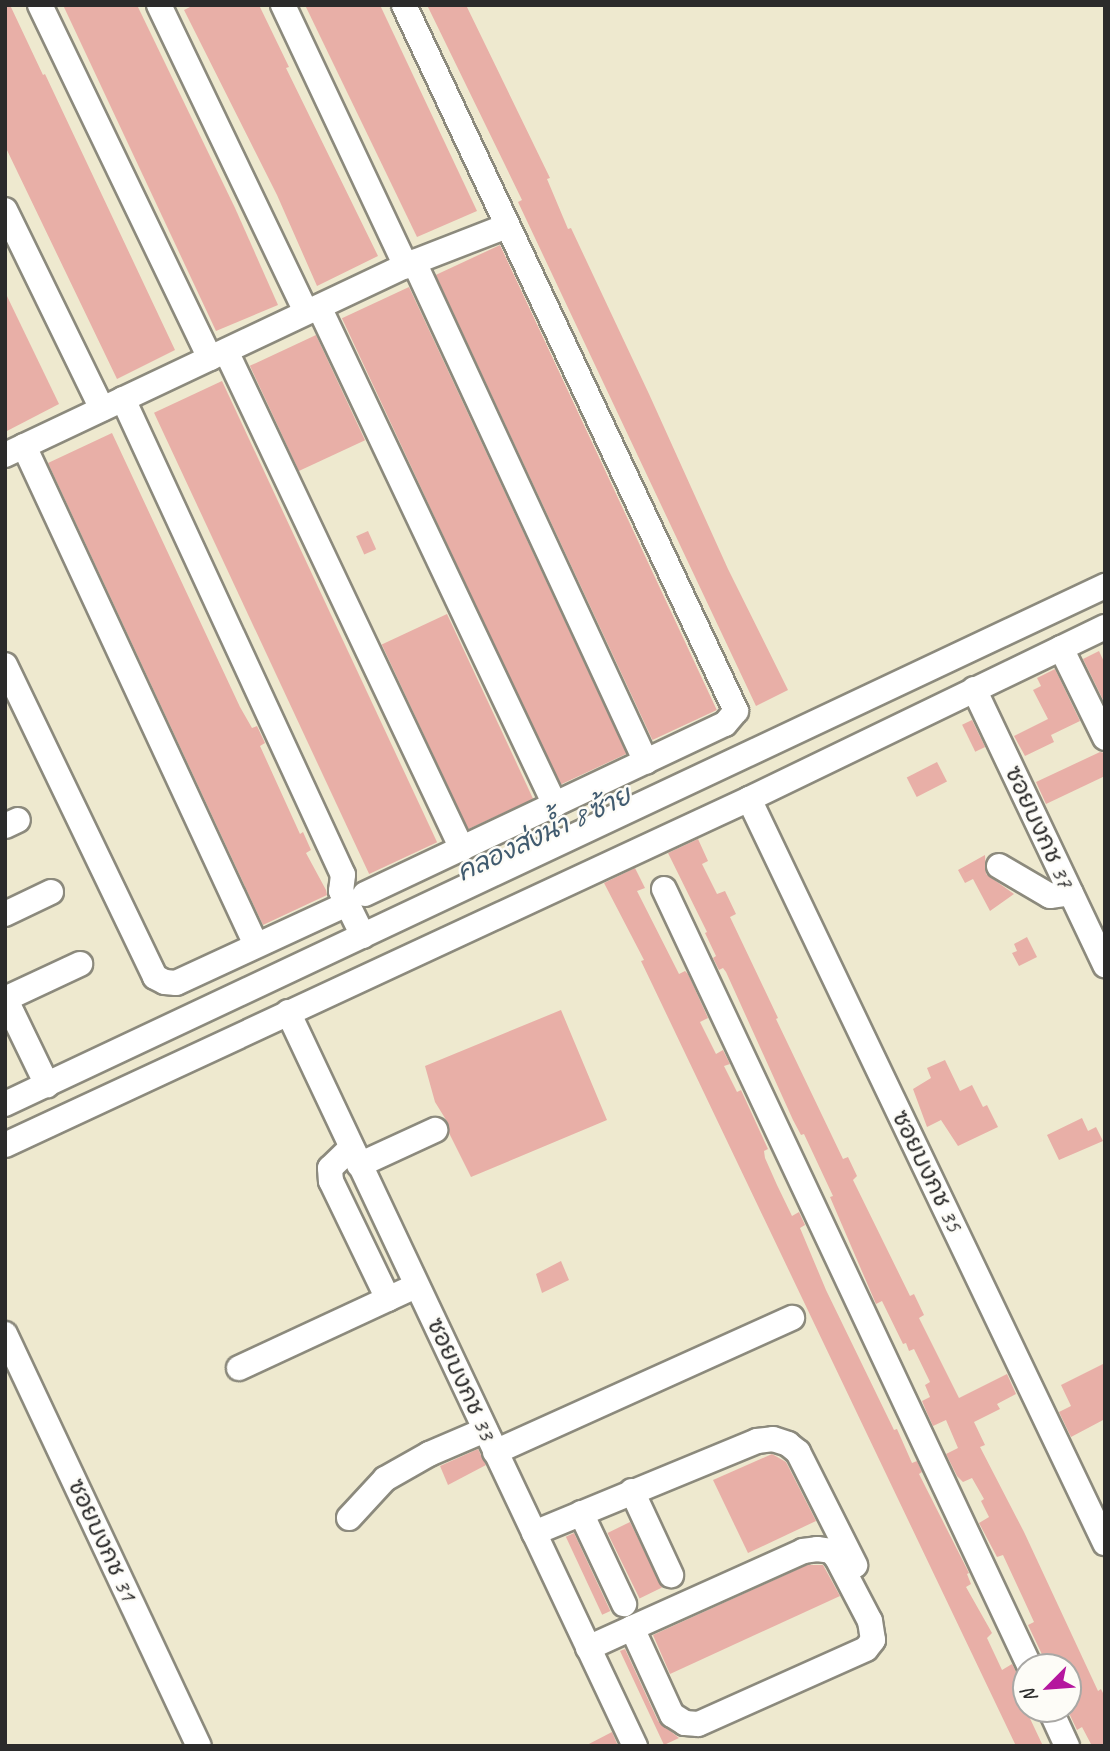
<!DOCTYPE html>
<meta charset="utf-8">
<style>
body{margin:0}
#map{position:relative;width:1110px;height:1751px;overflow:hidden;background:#eee9cf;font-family:Caveat,"Playpen Sans Thai",sans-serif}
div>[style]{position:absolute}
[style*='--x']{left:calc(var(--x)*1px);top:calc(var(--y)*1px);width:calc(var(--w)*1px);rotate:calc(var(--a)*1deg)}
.building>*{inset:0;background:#e8afa7;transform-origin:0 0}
.roads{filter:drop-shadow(2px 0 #8c8a7d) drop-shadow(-2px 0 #8c8a7d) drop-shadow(0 2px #8c8a7d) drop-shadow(0 -2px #8c8a7d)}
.minor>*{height:24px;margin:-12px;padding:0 12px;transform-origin:12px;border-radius:12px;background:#fff}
span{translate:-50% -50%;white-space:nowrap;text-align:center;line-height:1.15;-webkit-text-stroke:5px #fdfcf7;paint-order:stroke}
.street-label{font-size:24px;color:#2b2b2b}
.water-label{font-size:26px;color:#415b6f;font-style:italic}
.frame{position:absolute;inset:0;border:7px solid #2b2b2b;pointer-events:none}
.north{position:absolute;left:1012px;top:1653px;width:70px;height:70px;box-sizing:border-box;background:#fdfcf7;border:2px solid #a9a8a5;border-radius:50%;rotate:245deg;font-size:19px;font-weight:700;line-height:28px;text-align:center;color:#2b2b2b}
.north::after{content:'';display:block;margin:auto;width:24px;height:32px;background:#b5179e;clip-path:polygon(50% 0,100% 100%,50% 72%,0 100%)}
</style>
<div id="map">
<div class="building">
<div style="clip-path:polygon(5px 5px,10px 5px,43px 75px,45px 74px,175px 350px,117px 379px,5px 146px)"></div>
<div style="clip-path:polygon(63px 5px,137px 5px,235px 208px,278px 305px,216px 331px)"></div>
<div style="clip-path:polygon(194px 5px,259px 5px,289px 67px,286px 68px,378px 256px,317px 286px,277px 195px,184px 10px)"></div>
<div style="clip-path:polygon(305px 5px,380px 5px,477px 211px,417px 237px)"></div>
<div style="clip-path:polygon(427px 5px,466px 5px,550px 178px,547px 179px,568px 229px,571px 228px,649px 394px,728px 569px,788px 690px,756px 706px,518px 202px,522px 200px)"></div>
<div style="left:500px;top:245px;width:513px;height:71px;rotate:65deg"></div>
<div style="left:409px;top:287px;width:515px;height:74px;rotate:65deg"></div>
<div style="clip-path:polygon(5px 292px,59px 404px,5px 432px)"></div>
<div style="left:316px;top:335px;width:116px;height:73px;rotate:65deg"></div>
<div style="left:222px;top:381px;width:509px;height:75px;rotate:65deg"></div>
<div style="clip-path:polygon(112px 433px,240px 707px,252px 728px,257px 726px,265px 743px,260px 746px,300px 834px,303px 832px,311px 850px,306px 853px,326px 890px,327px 895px,263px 925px,48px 463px)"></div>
<div style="left:368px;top:531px;width:20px;height:13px;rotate:66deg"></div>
<div style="left:447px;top:614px;width:204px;height:72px;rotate:65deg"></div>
<div style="clip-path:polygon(1099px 651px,1105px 664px,1105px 704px,1083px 659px)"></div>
<div style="clip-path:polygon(1055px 669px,1080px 721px,1051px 735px,1054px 742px,1025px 756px,1014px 736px,1048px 719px,1033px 690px,1041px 686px,1037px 678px)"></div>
<div style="left:972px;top:720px;width:30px;height:11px;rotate:64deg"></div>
<div style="clip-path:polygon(1100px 752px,1105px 753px,1105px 776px,1046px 804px,1036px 782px)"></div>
<div style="left:937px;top:762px;width:22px;height:34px;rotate:63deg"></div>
<div style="clip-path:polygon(698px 839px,708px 861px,702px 864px,717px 894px,725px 891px,736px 914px,730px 917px,778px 1018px,776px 1019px,843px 1159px,848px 1157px,857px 1176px,853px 1180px,910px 1296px,914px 1294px,924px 1315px,919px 1318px,959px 1398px,1007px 1374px,1016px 1394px,997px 1404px,1000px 1409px,974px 1422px,985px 1445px,980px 1447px,1024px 1532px,1098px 1691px,1101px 1689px,1105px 1697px,1105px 1746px,1092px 1746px,1082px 1727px,1077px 1730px,1068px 1711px,1068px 1667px,1048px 1667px,1028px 1625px,1034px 1622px,1023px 1598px,1003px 1555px,997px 1557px,979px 1523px,989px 1517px,981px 1501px,984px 1499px,972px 1478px,963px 1482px,957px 1476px,946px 1454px,958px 1448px,946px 1420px,933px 1426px,927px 1413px,922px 1401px,930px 1397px,925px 1385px,930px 1382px,914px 1349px,909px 1351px,906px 1343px,903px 1344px,882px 1301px,876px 1304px,830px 1197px,833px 1196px,804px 1134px,801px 1135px,793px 1120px,726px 972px,723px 968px,719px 970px,713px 958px,716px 956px,705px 933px,707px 932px,668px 853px)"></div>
<div style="clip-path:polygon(985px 855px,986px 874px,1014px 894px,990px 911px,973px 879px,965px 883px,958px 870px)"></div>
<div style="clip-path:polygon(635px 868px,645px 888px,637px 891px,679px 974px,685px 971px,688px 974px,708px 1018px,700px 1022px,716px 1054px,723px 1050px,730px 1064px,724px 1066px,737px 1092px,741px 1090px,768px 1149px,764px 1151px,765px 1158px,777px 1185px,792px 1216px,799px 1212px,805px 1225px,800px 1228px,826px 1290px,894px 1430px,897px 1429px,912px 1463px,917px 1461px,922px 1472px,919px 1474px,969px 1573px,967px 1574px,971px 1584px,966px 1587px,992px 1633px,987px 1638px,1002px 1670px,1012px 1664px,1026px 1690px,1026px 1710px,1043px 1746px,1016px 1746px,653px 986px,641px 961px,644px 960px,604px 883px)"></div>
<div style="clip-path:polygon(1027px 937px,1037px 957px,1019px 966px,1012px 953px,1017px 951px,1014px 944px)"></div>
<div style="clip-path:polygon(561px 1010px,607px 1120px,471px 1177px,449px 1133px,448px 1123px,435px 1102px,425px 1066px)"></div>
<div style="clip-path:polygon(945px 1060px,960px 1091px,972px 1085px,983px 1107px,987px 1105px,998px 1127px,958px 1146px,941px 1120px,927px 1127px,913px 1089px,931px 1078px,927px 1068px)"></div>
<div style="clip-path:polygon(1082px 1118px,1088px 1131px,1096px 1127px,1103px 1141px,1059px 1160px,1047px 1135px)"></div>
<div style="clip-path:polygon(561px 1261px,569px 1280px,542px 1293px,536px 1274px)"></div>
<div style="clip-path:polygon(1105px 1363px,1105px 1419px,1071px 1437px,1059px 1412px,1071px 1406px,1061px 1385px)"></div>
<div style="clip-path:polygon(478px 1449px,486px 1465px,448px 1485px,440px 1466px)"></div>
<div style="clip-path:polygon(772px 1454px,786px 1462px,816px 1521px,748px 1553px,713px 1480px)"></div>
<div style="left:630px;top:1522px;width:73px;height:25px;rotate:64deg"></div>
<div style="left:574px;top:1533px;width:86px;height:9px;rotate:65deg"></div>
<div style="clip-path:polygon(807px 1565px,823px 1565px,840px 1596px,670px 1674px,653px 1635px)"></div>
<div style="clip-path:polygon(625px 1649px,658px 1721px,679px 1738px,664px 1745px,620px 1651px)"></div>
<div style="clip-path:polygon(612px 1732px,618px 1746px,585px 1746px)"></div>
</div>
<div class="roads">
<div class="minor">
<div style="--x:40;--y:5;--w:392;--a:64.3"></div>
<div style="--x:159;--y:5;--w:340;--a:64.4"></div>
<div style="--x:283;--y:5;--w:289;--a:64.8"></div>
<div style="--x:5;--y:210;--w:221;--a:64"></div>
<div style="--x:414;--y:262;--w:551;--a:65.11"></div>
<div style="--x:319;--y:307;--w:551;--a:64.64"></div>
<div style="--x:226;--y:351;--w:551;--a:64.64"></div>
<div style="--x:123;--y:399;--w:524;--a:65.19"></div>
<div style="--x:343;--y:875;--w:16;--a:97"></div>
<div style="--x:341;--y:891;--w:50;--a:63.9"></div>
<div style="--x:24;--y:446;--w:550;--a:65.06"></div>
<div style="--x:5;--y:455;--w:452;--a:-25.3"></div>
<div style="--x:414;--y:262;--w:100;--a:-21.2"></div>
<div style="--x:1061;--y:648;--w:100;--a:63.9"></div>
<div style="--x:5;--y:665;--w:346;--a:64.3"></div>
<div style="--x:155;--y:977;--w:11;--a:27"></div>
<div style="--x:165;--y:982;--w:11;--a:5"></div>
<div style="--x:176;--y:983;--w:188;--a:-24.8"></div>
<div style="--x:974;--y:689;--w:306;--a:64.6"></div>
<div style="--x:749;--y:799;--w:825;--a:64.43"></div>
<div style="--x:5;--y:826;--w:14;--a:-25"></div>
<div style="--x:999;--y:866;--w:59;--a:30.5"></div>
<div style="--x:1050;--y:896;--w:21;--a:-8"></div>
<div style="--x:664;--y:889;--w:860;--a:64.81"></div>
<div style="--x:365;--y:894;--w:398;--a:-25.3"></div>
<div style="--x:725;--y:724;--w:17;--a:-50"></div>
<div style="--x:736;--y:711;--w:780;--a:-115.19"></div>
<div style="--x:5;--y:914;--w:51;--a:-25.6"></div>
<div style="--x:5;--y:998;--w:97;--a:64.2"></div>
<div style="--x:5;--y:999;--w:83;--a:-25"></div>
<div style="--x:288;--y:1012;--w:812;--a:64.7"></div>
<div style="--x:5;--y:1104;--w:1216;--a:-25.22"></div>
<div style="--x:5;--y:1145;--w:821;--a:-24.94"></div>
<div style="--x:749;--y:799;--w:395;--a:-25.8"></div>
<div style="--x:351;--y:1148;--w:29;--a:136"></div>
<div style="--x:330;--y:1168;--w:13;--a:86"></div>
<div style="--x:331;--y:1181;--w:131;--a:64.2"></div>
<div style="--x:359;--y:1165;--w:84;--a:-24.7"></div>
<div style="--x:5;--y:1334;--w:455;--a:64.8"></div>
<div style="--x:239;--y:1368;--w:195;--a:-24.9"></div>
<div style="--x:495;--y:1452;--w:326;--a:-24.3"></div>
<div style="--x:632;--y:1491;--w:93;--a:65.1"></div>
<div style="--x:581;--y:1513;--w:101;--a:64.7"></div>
<div style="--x:349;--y:1518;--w:53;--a:-47.3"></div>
<div style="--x:385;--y:1479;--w:51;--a:-29.6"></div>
<div style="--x:429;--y:1454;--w:61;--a:-23.2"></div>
<div style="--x:534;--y:1533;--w:241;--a:-22.4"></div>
<div style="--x:757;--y:1441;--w:16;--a:-7"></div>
<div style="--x:773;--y:1439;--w:16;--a:18"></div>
<div style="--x:788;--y:1444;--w:13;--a:39"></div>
<div style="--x:798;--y:1452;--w:127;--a:63.2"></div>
<div style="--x:588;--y:1648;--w:48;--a:-24.4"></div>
<div style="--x:632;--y:1628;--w:188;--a:-24.2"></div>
<div style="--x:803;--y:1551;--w:14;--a:-8"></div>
<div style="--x:817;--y:1549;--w:14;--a:8"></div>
<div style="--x:831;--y:1551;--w:9;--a:49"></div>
<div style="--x:837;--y:1558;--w:71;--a:62.4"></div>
<div style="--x:870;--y:1621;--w:19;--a:81"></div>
<div style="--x:873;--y:1640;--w:11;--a:128"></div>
<div style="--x:866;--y:1649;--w:184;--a:155.9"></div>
<div style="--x:698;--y:1724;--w:13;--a:-176"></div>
<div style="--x:685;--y:1723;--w:15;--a:-148"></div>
<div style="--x:672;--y:1715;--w:96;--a:-114.7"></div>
<div style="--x:1050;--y:1709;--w:41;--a:65.3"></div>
</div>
</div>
<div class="street-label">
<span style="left:1039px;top:827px;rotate:65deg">ซอยบงกช 37</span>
<span style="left:927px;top:1171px;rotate:64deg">ซอยบงกช 35</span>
<span style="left:461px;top:1379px;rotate:65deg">ซอยบงกช 33</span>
<span style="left:102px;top:1540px;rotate:65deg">ซอยบงกช 31</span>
</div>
<div class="water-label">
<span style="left:544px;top:834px;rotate:-25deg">คลองส่งน้ำ 8 ซ้าย</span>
</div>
<div class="frame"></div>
<div class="north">N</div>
</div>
